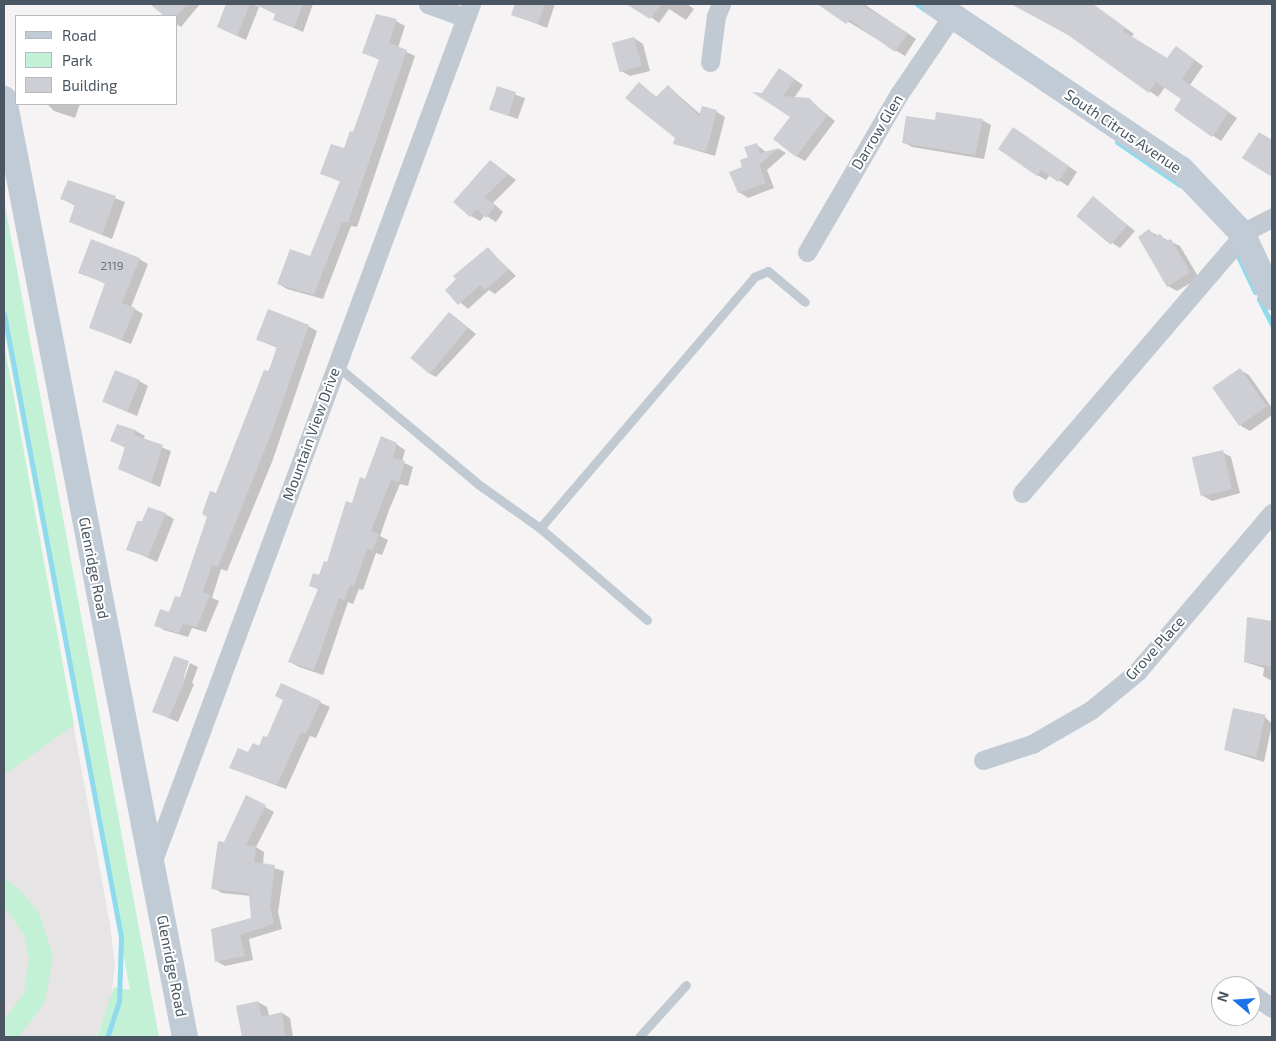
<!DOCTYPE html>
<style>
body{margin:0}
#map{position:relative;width:1276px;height:1041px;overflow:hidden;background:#f5f3f3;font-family:"Exo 2",sans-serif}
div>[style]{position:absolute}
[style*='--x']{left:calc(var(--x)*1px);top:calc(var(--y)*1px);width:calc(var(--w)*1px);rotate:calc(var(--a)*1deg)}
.education>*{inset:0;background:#e6e4e5}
.green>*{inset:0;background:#c3f1d5}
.shadow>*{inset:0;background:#0003;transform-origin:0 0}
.stream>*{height:5px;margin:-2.5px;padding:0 2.5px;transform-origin:2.5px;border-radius:2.5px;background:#90daee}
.building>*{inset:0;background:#cdcfd5;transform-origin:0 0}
.lane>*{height:9px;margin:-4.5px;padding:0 4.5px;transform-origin:4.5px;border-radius:4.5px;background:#c1cad2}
.street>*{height:19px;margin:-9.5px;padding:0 9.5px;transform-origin:9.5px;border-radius:9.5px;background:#c1cad2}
.secondary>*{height:26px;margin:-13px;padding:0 13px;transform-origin:13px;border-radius:13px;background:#c1cbd6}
span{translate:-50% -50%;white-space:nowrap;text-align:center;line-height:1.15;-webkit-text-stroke:4px #fff;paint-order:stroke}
.number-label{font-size:12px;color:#6b747e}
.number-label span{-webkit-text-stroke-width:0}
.street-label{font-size:15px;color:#4a5661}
.frame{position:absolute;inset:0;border:5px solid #4a5661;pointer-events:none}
.legend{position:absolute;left:15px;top:15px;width:162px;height:90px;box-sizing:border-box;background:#fff;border:1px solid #b7bbc0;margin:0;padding:6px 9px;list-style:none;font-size:15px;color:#4a5661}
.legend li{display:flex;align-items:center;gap:10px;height:25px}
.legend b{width:25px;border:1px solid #b7bbc0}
.north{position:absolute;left:1211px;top:976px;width:50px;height:50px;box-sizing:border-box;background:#fff;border:1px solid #b7bbc0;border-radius:50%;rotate:288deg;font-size:14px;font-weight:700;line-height:20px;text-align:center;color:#4a5661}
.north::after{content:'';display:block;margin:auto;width:18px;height:22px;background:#1a73e8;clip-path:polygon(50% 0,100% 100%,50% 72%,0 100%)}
</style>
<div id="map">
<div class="education">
<div style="clip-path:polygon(4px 346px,110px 925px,115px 965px,111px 999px,96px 1037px,4px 1037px)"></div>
</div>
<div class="green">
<div style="clip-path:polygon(4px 200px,137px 917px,159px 1037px,97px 1037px,114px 987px,130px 990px,4px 330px)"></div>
<div style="clip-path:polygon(4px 343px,74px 725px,4px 775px)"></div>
<div style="clip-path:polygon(4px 878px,19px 889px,39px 913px,53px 956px,45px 1002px,19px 1037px,4px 1037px,4px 1020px,24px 993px,29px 958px,24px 935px,4px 906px)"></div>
</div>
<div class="shadow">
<div style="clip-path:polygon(152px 4px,200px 4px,181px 27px,176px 24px,176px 16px,166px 16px)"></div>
<div style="clip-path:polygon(228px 4px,252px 4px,259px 7px,246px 40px,218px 27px)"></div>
<div style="clip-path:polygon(280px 4px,313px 4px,303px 32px,274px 19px)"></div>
<div style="clip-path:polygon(516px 4px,555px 4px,547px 28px,512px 14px)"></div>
<div style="clip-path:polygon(633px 4px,687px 4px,694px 9px,686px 20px,669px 9px,659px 23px)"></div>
<div style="clip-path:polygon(819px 4px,864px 4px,916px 39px,905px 56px)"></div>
<div style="clip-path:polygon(1069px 4px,1083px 11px,1087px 4px,1092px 4px,1134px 34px,1131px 37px,1167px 59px,1185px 53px,1203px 66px,1190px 85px,1237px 118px,1221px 141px,1175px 110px,1183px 98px,1165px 87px,1158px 97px,1070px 35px,1015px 5px)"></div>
<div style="clip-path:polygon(396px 21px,405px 26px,398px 48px,415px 56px,357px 227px,351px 226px,323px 299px,287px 289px,279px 284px,311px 257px,341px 182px,322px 173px,344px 150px,353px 134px,380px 60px,364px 53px)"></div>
<div style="clip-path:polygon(634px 38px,643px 44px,650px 71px,630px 76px,621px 71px)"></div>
<div style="clip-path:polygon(788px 75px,803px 85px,794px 98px,809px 100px,835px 121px,805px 161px,796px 156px,792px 117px,762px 95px)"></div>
<div style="clip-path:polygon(639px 84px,657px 97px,668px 86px,701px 115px,717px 112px,725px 117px,715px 156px,675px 144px,676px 138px)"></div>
<div style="left:497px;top:88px;width:30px;height:22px;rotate:20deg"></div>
<div style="clip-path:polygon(47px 104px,80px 104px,75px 118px,54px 111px)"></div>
<div style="clip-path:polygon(982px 120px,991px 125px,984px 159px,912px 147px,903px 142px,936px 121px)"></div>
<div style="clip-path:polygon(1022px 134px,1077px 172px,1068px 186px,1050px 175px,1046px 180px,1037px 175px)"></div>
<div style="clip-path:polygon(757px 145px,767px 153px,779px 149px,786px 153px,767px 170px,774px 188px,748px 198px,739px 192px,744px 168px)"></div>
<div style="clip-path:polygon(491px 161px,516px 180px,493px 203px,503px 212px,496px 222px,485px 215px,480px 221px,471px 216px)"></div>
<div style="clip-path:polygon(69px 181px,125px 202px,112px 239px,71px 222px,76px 206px,62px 199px)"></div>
<div style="clip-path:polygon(1093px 198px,1135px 231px,1120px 248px,1111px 242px)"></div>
<div style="clip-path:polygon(1149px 231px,1180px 246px,1199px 278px,1177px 291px,1168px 286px,1140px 237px)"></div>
<div style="clip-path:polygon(488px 249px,516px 276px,495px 294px,489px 290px,468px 309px,446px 290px)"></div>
<div style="clip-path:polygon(139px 259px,148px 264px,131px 307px,143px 314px,131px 344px,91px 328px,106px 284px,80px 272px)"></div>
<div style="clip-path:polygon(450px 313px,476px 334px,436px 377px,427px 372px)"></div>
<div style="clip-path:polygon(308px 326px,317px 331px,272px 462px,227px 571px,221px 569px,212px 598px,219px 601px,206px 632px,192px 628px,188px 637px,164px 630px,156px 625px,170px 614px,180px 599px,217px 494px,278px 348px,258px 340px)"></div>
<div style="clip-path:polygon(1240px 370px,1249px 375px,1272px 408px,1272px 415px,1250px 431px,1241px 426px)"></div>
<div style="clip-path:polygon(139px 381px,148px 386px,137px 416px,104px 402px)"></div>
<div style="clip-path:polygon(118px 425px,136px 431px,145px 436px,143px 440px,171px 451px,160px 487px,119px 469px,126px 448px,112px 441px)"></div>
<div style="clip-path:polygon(396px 444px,405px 450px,402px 462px,413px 467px,408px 486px,400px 484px,389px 510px,380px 536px,388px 540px,382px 555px,376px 553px,363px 590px,359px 589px,353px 604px,348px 602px,323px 675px,299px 667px,290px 662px,319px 590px,311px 585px,328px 563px,366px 480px)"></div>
<div style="clip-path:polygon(1222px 452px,1231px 457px,1240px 493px,1212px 501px,1203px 496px)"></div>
<div style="clip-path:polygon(165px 514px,174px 519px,157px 562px,128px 549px)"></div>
<div style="clip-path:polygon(1248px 619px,1272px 622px,1272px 681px,1263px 676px,1264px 668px,1245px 662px)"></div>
<div style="clip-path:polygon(190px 663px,198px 667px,192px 683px,194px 684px,178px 722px,154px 712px,183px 683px)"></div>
<div style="clip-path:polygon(282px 685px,330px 707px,316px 738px,310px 736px,286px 789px,230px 768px,267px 739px,284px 700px)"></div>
<div style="clip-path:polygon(1264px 716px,1272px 724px,1264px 762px,1225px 750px)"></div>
<div style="clip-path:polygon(265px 807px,274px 812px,256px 847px,264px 852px,263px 865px,284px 871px,278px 912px,282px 929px,249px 939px,253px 960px,225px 966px,216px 961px,252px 919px,251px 896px,222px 893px,213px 888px,224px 843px)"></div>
<div style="clip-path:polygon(258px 1002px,267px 1007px,269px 1016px,282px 1013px,290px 1018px,293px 1037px,243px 1037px,238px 1007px)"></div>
</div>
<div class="stream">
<div style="--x:917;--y:4;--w:12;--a:35"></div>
<div style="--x:1117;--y:142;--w:76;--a:34.3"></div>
<div style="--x:1237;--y:254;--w:42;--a:64.7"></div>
<div style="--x:1259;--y:299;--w:29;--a:63"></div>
<div style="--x:4;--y:314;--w:634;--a:79.36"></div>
<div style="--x:121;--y:937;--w:64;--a:91.8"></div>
<div style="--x:119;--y:1001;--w:38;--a:108"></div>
</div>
<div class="building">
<div style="clip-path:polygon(150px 4px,187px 4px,177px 16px,164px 16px)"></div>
<div style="clip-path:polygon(226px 4px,250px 4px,237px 36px,217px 27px)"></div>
<div style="clip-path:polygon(254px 4px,303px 4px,294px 28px,273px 20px,275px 14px)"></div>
<div style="clip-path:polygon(515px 4px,545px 4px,538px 24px,511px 15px)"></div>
<div style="clip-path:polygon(626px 4px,661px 4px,650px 19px)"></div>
<div style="clip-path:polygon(817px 4px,861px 4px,908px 33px,895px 52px,850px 20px,846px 24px)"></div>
<div style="clip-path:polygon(1011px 4px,1093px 4px,1126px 28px,1123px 31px,1167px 58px,1176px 46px,1195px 60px,1182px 79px,1229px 112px,1212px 137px,1174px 110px,1181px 99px,1156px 82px,1149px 93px,1068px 35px)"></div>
<div style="clip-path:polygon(376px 14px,397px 19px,389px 43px,407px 50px,348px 223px,342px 222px,314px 295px,277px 284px,290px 249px,310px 256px,340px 181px,320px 174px,331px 144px,344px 148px,350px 131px,353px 132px,379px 59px,362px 53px)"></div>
<div style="left:634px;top:37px;width:30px;height:23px;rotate:75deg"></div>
<div style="clip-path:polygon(779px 68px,795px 79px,783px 96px,809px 98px,827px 116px,796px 157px,773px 139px,790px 117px,752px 92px,762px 93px)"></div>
<div style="clip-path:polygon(639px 82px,656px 97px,668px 85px,699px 116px,702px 106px,717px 110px,706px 152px,673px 144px,675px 138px,625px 98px)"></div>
<div style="left:497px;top:86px;width:20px;height:25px;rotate:18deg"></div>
<div style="clip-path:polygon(936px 112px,983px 119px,975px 155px,902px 143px,906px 116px,935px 120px)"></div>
<div style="clip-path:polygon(1013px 127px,1069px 166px,1058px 182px,1041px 170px,1037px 176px,998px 149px)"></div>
<div style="clip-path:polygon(1259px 132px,1272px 140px,1272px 177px,1242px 158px)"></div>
<div style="clip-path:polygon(757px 143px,760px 153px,779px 148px,759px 165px,766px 183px,738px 193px,729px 172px,742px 167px,740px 160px,748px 157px,744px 147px)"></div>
<div style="clip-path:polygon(490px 160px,508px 174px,485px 197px,495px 206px,486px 218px,477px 209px,470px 217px,453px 202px)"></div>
<div style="clip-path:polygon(68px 180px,116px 196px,102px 235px,69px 222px,75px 204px,60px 199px)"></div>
<div style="left:1093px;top:196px;width:45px;height:26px;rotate:40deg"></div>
<div style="clip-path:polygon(1149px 229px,1154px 236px,1160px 234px,1166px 241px,1171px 239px,1190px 272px,1167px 287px,1138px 237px)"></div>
<div style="clip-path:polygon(91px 239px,140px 258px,122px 303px,135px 308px,122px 340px,89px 328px,105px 283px,78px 273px)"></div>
<div style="clip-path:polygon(488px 247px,508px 270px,485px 290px,480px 285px,458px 305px,445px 290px,456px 279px,453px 276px)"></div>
<div style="clip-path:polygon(268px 309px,309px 325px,275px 424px,218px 567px,212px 565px,203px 592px,210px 595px,197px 627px,183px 624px,179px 633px,154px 626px,160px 609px,169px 612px,175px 596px,180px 597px,207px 517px,202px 514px,210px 491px,216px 493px,264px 370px,269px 371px,277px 346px,256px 340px)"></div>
<div style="left:449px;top:312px;width:25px;height:60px;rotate:40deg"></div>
<div style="left:1240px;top:368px;width:47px;height:34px;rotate:55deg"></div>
<div style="left:115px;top:370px;width:27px;height:34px;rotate:22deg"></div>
<div style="clip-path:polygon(117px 424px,136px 430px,134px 435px,163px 445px,151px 483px,118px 469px,125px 447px,110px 441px)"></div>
<div style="clip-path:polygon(381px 436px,397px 443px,393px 458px,405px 461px,399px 482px,391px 480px,371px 531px,379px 534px,373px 550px,367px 549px,354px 586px,350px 585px,344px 600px,339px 598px,314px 670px,288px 662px,318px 589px,309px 586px,313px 573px,319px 575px,324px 561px,327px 562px,346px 501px,352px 503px,360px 477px,365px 479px)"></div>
<div style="left:1223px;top:450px;width:40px;height:32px;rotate:77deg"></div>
<div style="clip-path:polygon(148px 507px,166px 513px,148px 557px,126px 550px,137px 521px,142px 521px)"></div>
<div style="clip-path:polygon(1247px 617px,1272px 621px,1272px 667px,1244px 662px)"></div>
<div style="clip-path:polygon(174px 656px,189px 661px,184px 677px,186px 678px,169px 718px,152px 712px)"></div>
<div style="clip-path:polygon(281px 683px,321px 701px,306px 734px,301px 732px,277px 785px,229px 768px,238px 748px,248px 752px,253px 743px,259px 746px,263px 736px,267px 737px,283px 700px,275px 696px)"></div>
<div style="left:1233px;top:708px;width:33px;height:43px;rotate:12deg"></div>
<div style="clip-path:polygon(246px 795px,266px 805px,246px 845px,256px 846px,254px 862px,275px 865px,270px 906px,274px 924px,240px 935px,245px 956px,215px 962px,211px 929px,251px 918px,249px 893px,211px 889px,218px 841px,224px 842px)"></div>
<div style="clip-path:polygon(258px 1001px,262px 1017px,282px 1012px,285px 1037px,242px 1037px,236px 1006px)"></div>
</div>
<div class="lane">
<div style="--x:337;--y:366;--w:184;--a:39.9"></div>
<div style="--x:478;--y:484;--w:76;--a:35.4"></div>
<div style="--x:540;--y:528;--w:141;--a:40.7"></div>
<div style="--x:540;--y:528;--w:330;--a:-49.5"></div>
<div style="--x:754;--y:277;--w:15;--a:-23"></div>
<div style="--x:768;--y:271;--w:48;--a:40"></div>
<div style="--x:639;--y:1037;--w:70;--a:-47.9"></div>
</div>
<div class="street">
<div style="--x:428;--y:4;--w:40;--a:20.2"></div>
<div style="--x:710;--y:62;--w:46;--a:-82.6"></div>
<div style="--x:716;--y:16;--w:13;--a:-67"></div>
<div style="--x:1242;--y:233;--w:34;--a:-27"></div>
<div style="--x:807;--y:252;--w:183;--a:-59.8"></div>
<div style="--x:899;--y:94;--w:94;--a:-55.8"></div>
<div style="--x:1022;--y:493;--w:340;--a:-49.4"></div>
<div style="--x:983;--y:760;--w:52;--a:-18.1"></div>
<div style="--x:1032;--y:744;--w:68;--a:-30"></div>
<div style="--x:1091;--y:710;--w:60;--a:-39.6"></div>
<div style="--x:1137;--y:672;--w:209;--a:-49.7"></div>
<div style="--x:152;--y:863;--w:916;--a:-69.63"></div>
<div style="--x:1254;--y:995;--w:22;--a:36"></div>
</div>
<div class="secondary">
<div style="--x:935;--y:4;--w:296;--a:33.9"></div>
<div style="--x:1181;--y:169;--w:88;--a:46.4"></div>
<div style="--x:1242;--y:233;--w:71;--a:64.9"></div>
<div style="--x:4;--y:99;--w:955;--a:79.08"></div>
</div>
<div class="number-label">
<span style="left:112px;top:266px">2119</span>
</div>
<div class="street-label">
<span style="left:1123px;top:131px;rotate:34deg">South Citrus Avenue</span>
<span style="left:877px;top:132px;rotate:-59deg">Darrow Glen</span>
<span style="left:311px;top:434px;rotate:-70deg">Mountain View Drive</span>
<span style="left:94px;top:568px;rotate:79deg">Glenridge Road</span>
<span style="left:1155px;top:648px;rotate:-48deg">Grove Place</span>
<span style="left:172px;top:966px;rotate:79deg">Glenridge Road</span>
</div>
<div class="frame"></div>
<ul class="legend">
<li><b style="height:6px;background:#c1cbd6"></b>Road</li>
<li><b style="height:14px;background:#c3f1d5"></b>Park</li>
<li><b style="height:14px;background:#cdcfd5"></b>Building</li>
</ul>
<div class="north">N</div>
</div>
